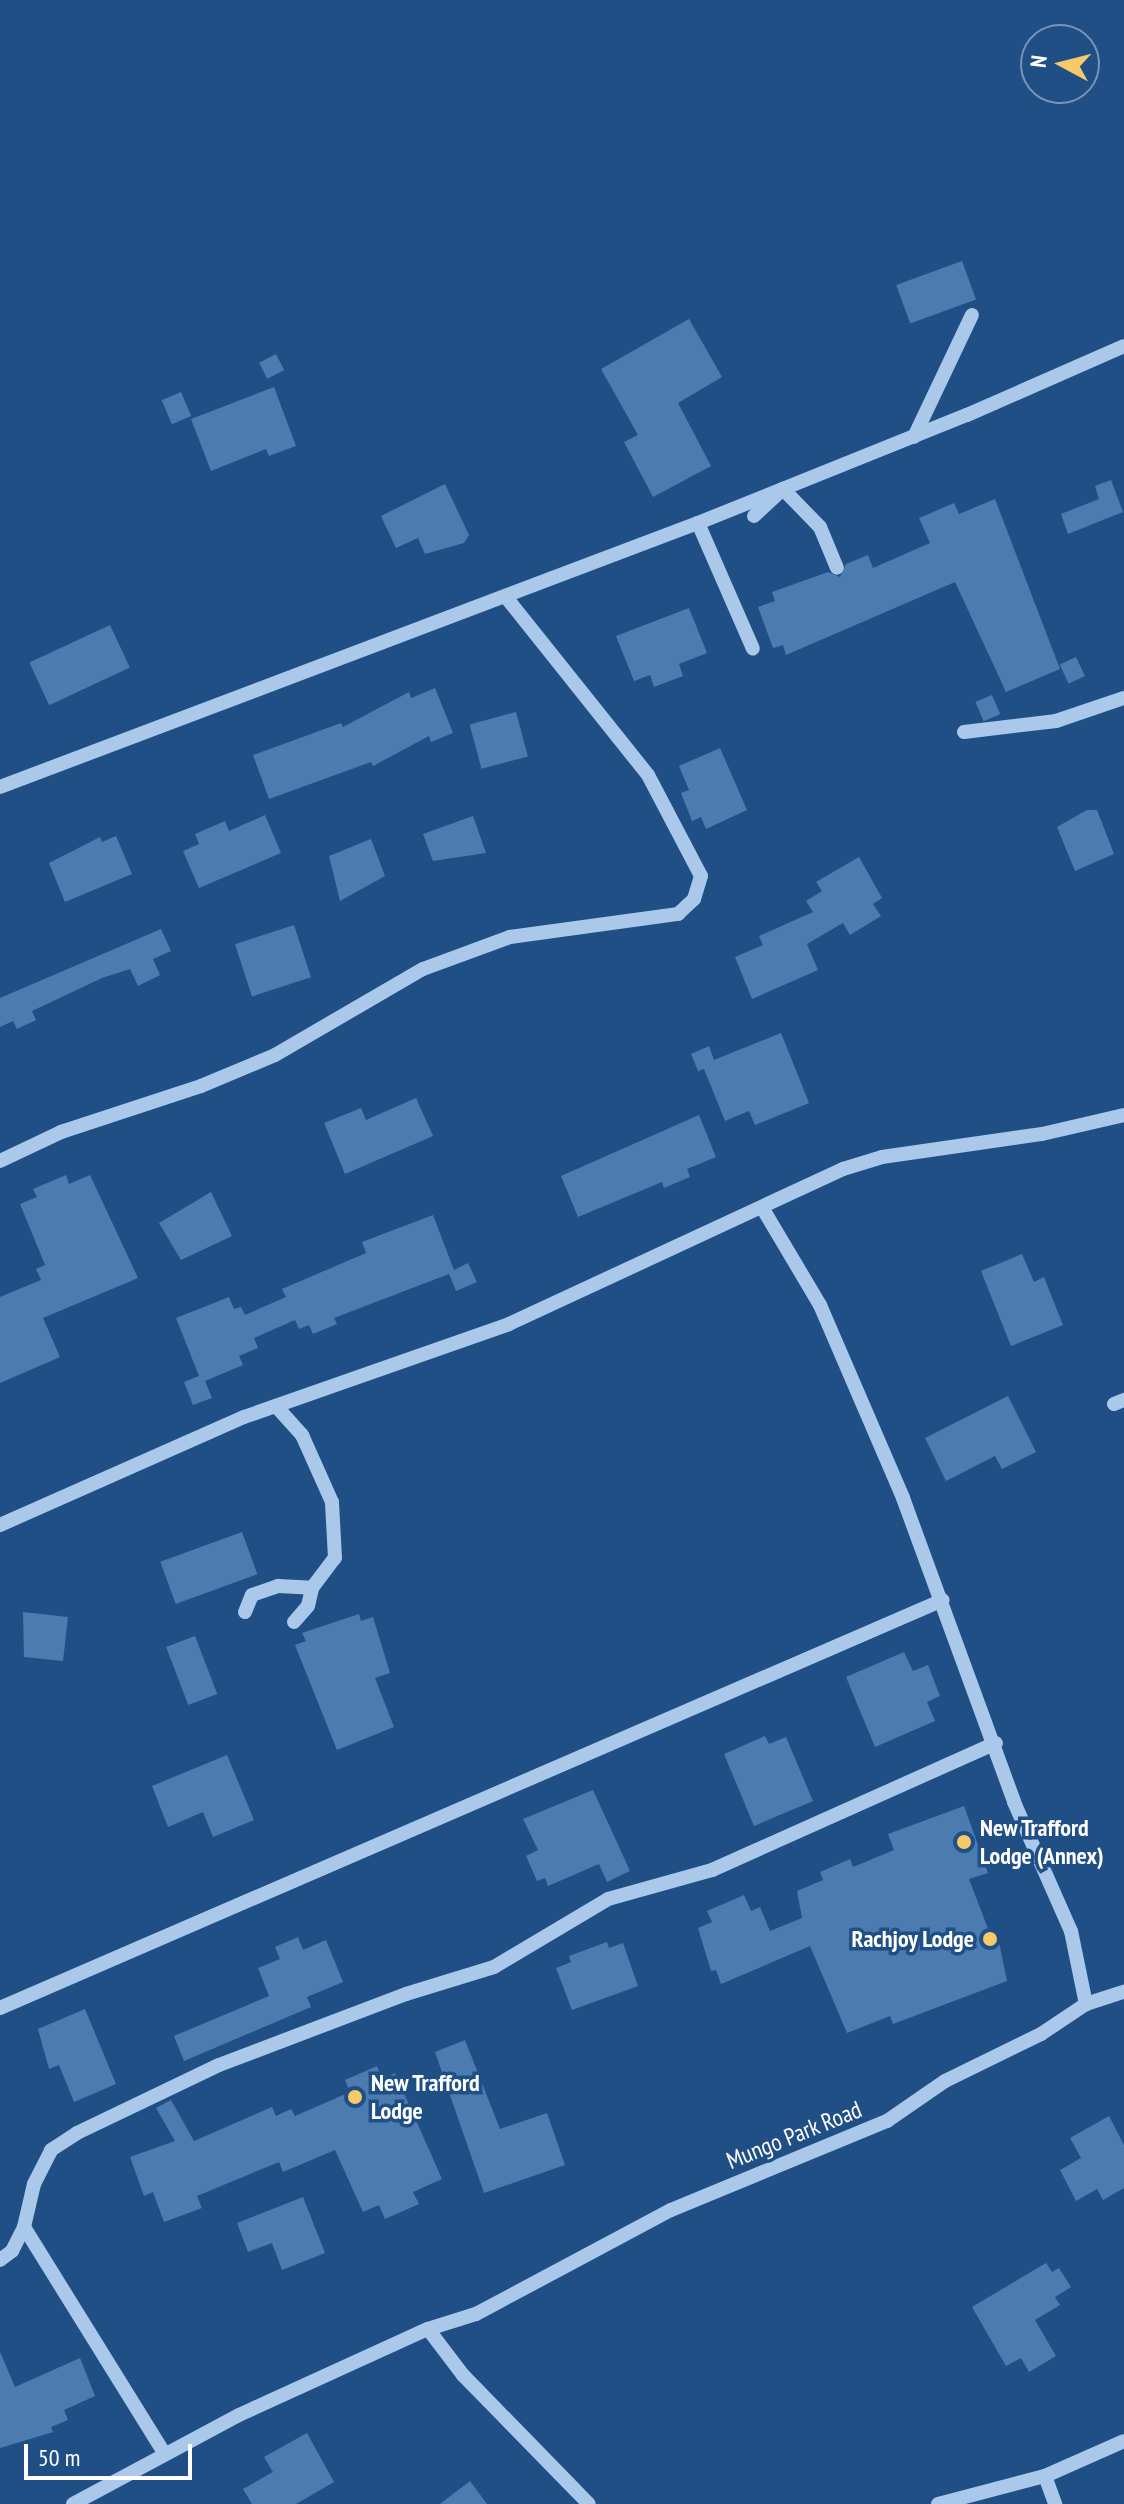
<!DOCTYPE html>
<style>
body{margin:0}
#map{position:relative;width:1124px;height:2504px;overflow:hidden;background:#204f86;font-family:"PT Sans Narrow",sans-serif}
div>[style]{position:absolute}
[style*='--x']{left:calc(var(--x)*1px);top:calc(var(--y)*1px);width:calc(var(--w)*1px);rotate:calc(var(--a)*1deg)}
.building>*{inset:0;background:#4c7bb0;transform-origin:0 0}
.minor>*{height:14px;margin:-7px;padding:0 7px;transform-origin:7px;border-radius:7px;background:#a9c8ea}
.dots>*{width:22px;height:22px;translate:-50% -50%;box-sizing:border-box;border:4px solid #204f86;border-radius:50%}
span{translate:-50% -50%;white-space:nowrap;text-align:center;line-height:1.15;-webkit-text-stroke:7px #204f86;paint-order:stroke}
.poi-label{font-size:24px;color:#fff;font-weight:700}
.left{translate:0 -50%;text-align:left}
.right{translate:-100% -50%;text-align:right}
.street-label{font-size:24px;color:#fff}
.north{position:absolute;left:1020px;top:24px;width:80px;height:80px;box-sizing:border-box;background:#204f86;border:2px solid #7995b6;border-radius:50%;rotate:277deg;font-size:22px;font-weight:700;line-height:32px;text-align:center;color:#fff}
.north::after{content:'';display:block;margin:auto;width:28px;height:36px;background:#f7ca69;clip-path:polygon(50% 0,100% 100%,50% 72%,0 100%)}
.scale{position:absolute;left:24px;top:2444px;width:168px;height:36px;box-sizing:border-box;border:4px solid #fff;border-top:0;padding-left:10px;font-size:24px;line-height:28px;white-space:nowrap;color:#fff;-webkit-text-stroke:6px #204f86;paint-order:stroke}
</style>
<div id="map">
<div class="building">
<div style="left:962px;top:261px;width:41px;height:70px;rotate:70deg"></div>
<div style="clip-path:polygon(689px 319px,722px 377px,678px 403px,711px 466px,653px 497px,624px 442px,638px 435px,601px 369px)"></div>
<div style="left:276px;top:354px;width:18px;height:19px;rotate:63deg"></div>
<div style="clip-path:polygon(274px 387px,296px 446px,269px 456px,266px 449px,211px 471px,191px 419px)"></div>
<div style="left:181px;top:392px;width:26px;height:21px;rotate:67deg"></div>
<div style="clip-path:polygon(1111px 480px,1123px 512px,1068px 534px,1061px 514px,1099px 499px,1095px 486px)"></div>
<div style="clip-path:polygon(445px 484px,469px 535px,464px 543px,425px 554px,418px 538px,396px 548px,381px 516px)"></div>
<div style="clip-path:polygon(995px 499px,1060px 669px,1006px 692px,955px 582px,786px 655px,783px 645px,773px 648px,758px 607px,775px 601px,772px 592px,828px 572px,840px 577px,846px 564px,868px 555px,873px 568px,930px 543px,919px 518px,954px 503px,959px 514px)"></div>
<div style="clip-path:polygon(689px 608px,707px 653px,679px 664px,683px 676px,654px 687px,650px 675px,634px 681px,616px 636px)"></div>
<div style="left:110px;top:625px;width:47px;height:89px;rotate:65deg"></div>
<div style="left:1076px;top:657px;width:21px;height:18px;rotate:65deg"></div>
<div style="clip-path:polygon(435px 688px,453px 733px,431px 742px,429px 736px,373px 766px,371px 762px,269px 799px,253px 755px,341px 723px,343px 727px,409px 692px,411px 698px)"></div>
<div style="left:992px;top:695px;width:21px;height:18px;rotate:67deg"></div>
<div style="left:516px;top:712px;width:46px;height:48px;rotate:75deg"></div>
<div style="clip-path:polygon(720px 748px,747px 810px,706px 829px,701px 817px,692px 821px,681px 793px,689px 790px,679px 766px)"></div>
<div style="clip-path:polygon(1087px 810px,1097px 810px,1114px 854px,1075px 871px,1057px 827px)"></div>
<div style="clip-path:polygon(265px 815px,281px 853px,199px 888px,183px 851px,199px 844px,195px 834px,225px 821px,229px 831px)"></div>
<div style="clip-path:polygon(473px 816px,486px 853px,433px 861px,423px 834px)"></div>
<div style="clip-path:polygon(116px 836px,132px 874px,65px 902px,49px 863px,100px 837px,102px 842px)"></div>
<div style="clip-path:polygon(371px 839px,385px 876px,340px 901px,329px 856px)"></div>
<div style="clip-path:polygon(859px 857px,882px 898px,873px 904px,881px 916px,850px 935px,843px 923px,807px 944px,818px 970px,752px 999px,735px 957px,763px 945px,759px 936px,813px 912px,806px 901px,822px 891px,816px 882px)"></div>
<div style="left:294px;top:925px;width:55px;height:62px;rotate:72deg"></div>
<div style="clip-path:polygon(161px 929px,171px 951px,153px 959px,160px 975px,138px 986px,130px 969px,102px 978px,32px 1011px,36px 1020px,17px 1029px,13px 1021px,0 1027px,0 998px)"></div>
<div style="clip-path:polygon(781px 1033px,809px 1103px,755px 1125px,749px 1111px,725px 1121px,704px 1069px,698px 1071px,691px 1054px,709px 1046px,714px 1060px)"></div>
<div style="clip-path:polygon(416px 1098px,433px 1136px,345px 1174px,324px 1123px,361px 1108px,366px 1120px)"></div>
<div style="clip-path:polygon(699px 1115px,716px 1157px,687px 1169px,690px 1177px,664px 1188px,662px 1182px,578px 1217px,561px 1176px)"></div>
<div style="clip-path:polygon(66px 1175px,69px 1184px,90px 1175px,138px 1278px,43px 1318px,60px 1357px,0 1383px,0 1297px,41px 1280px,36px 1269px,45px 1265px,20px 1204px,37px 1197px,33px 1189px)"></div>
<div style="clip-path:polygon(211px 1192px,232px 1236px,181px 1260px,159px 1223px)"></div>
<div style="clip-path:polygon(433px 1215px,454px 1270px,468px 1263px,477px 1282px,456px 1291px,449px 1274px,334px 1318px,337px 1324px,313px 1334px,309px 1325px,299px 1329px,295px 1320px,254px 1338px,258px 1348px,239px 1356px,243px 1365px,205px 1381px,212px 1398px,193px 1405px,184px 1382px,199px 1376px,176px 1318px,229px 1297px,234px 1309px,241px 1307px,245px 1315px,286px 1297px,282px 1289px,366px 1253px,362px 1242px)"></div>
<div style="clip-path:polygon(1022px 1254px,1034px 1282px,1044px 1277px,1063px 1325px,1011px 1346px,981px 1271px)"></div>
<div style="clip-path:polygon(1008px 1396px,1036px 1452px,1002px 1469px,995px 1456px,946px 1481px,925px 1438px)"></div>
<div style="left:242px;top:1532px;width:45px;height:87px;rotate:70deg"></div>
<div style="clip-path:polygon(23px 1612px,68px 1617px,63px 1661px,24px 1657px)"></div>
<div style="clip-path:polygon(359px 1614px,361px 1621px,373px 1617px,390px 1673px,375px 1678px,394px 1727px,337px 1750px,295px 1645px,306px 1641px,302px 1633px)"></div>
<div style="left:195px;top:1636px;width:62px;height:31px;rotate:69deg"></div>
<div style="clip-path:polygon(904px 1652px,913px 1671px,928px 1665px,940px 1696px,927px 1702px,935px 1721px,875px 1747px,846px 1677px)"></div>
<div style="clip-path:polygon(765px 1736px,769px 1744px,786px 1737px,813px 1801px,754px 1826px,724px 1754px)"></div>
<div style="clip-path:polygon(227px 1755px,254px 1820px,213px 1837px,203px 1812px,168px 1827px,152px 1786px)"></div>
<div style="clip-path:polygon(593px 1790px,630px 1871px,607px 1882px,599px 1864px,548px 1886px,545px 1878px,537px 1881px,526px 1856px,538px 1850px,523px 1819px)"></div>
<div style="clip-path:polygon(964px 1806px,988px 1873px,969px 1879px,992px 1939px,998px 1937px,1007px 1981px,893px 2024px,890px 2016px,847px 2033px,810px 1946px,721px 1984px,716px 1970px,711px 1971px,698px 1928px,712px 1922px,707px 1911px,744px 1895px,751px 1911px,760px 1907px,770px 1931px,802px 1918px,797px 1891px,823px 1880px,820px 1872px,850px 1859px,853px 1867px,894px 1850px,888px 1834px)"></div>
<div style="clip-path:polygon(298px 1937px,303px 1950px,326px 1940px,343px 1982px,307px 1997px,311px 2007px,184px 2061px,174px 2036px,269px 1996px,258px 1968px,280px 1959px,275px 1947px)"></div>
<div style="clip-path:polygon(607px 1942px,609px 1948px,623px 1943px,638px 1986px,572px 2010px,556px 1968px,571px 1962px,569px 1956px)"></div>
<div style="clip-path:polygon(85px 2009px,116px 2084px,74px 2102px,59px 2065px,49px 2069px,38px 2029px)"></div>
<div style="clip-path:polygon(465px 2040px,500px 2129px,547px 2113px,565px 2165px,484px 2193px,435px 2052px)"></div>
<div style="clip-path:polygon(377px 2066px,382px 2079px,395px 2073px,442px 2179px,413px 2192px,419px 2204px,385px 2219px,379px 2205px,363px 2212px,335px 2150px,283px 2172px,279px 2162px,197px 2196px,202px 2208px,164px 2222px,153px 2192px,144px 2196px,130px 2157px,175px 2141px,156px 2108px,171px 2100px,194px 2141px,272px 2107px,276px 2116px,291px 2109px,295px 2116px,350px 2092px,345px 2080px)"></div>
<div style="clip-path:polygon(1109px 2116px,1124px 2145px,1124px 2188px,1103px 2200px,1097px 2189px,1076px 2201px,1060px 2170px,1081px 2158px,1070px 2138px)"></div>
<div style="clip-path:polygon(303px 2197px,325px 2253px,282px 2270px,272px 2243px,248px 2252px,237px 2223px)"></div>
<div style="clip-path:polygon(1046px 2263px,1052px 2272px,1059px 2268px,1071px 2287px,1055px 2297px,1060px 2305px,1035px 2320px,1056px 2356px,1029px 2372px,1021px 2358px,1006px 2366px,972px 2307px)"></div>
<div style="clip-path:polygon(0 2352px,15px 2387px,80px 2358px,95px 2396px,64px 2410px,68px 2420px,51px 2427px,53px 2432px,0 2448px)"></div>
<div style="clip-path:polygon(307px 2433px,334px 2482px,296px 2504px,252px 2504px,243px 2489px,273px 2472px,264px 2457px)"></div>
<div style="clip-path:polygon(470px 2481px,487px 2504px,440px 2504px)"></div>
</div>
<div class="minor">
<div style="--x:914;--y:437;--w:135;--a:-64.6"></div>
<div style="--x:754;--y:516;--w:40;--a:-43"></div>
<div style="--x:783;--y:489;--w:53;--a:45.8"></div>
<div style="--x:820;--y:527;--w:44;--a:67.5"></div>
<div style="--x:698;--y:523;--w:137;--a:66.4"></div>
<div style="--x:964;--y:732;--w:93;--a:-6.8"></div>
<div style="--x:1056;--y:721;--w:72;--a:-18.7"></div>
<div style="--x:0;--y:787;--w:746;--a:-20.72"></div>
<div style="--x:698;--y:523;--w:290;--a:-21.9"></div>
<div style="--x:967;--y:415;--w:171;--a:-23.7"></div>
<div style="--x:0;--y:1161;--w:68;--a:-25.4"></div>
<div style="--x:61;--y:1132;--w:147;--a:-18.2"></div>
<div style="--x:201;--y:1086;--w:80;--a:-22.7"></div>
<div style="--x:275;--y:1055;--w:171;--a:-30.2"></div>
<div style="--x:423;--y:969;--w:93;--a:-20.2"></div>
<div style="--x:510;--y:937;--w:170;--a:-7.8"></div>
<div style="--x:678;--y:914;--w:22;--a:-43"></div>
<div style="--x:694;--y:899;--w:24;--a:-73"></div>
<div style="--x:701;--y:876;--w:114;--a:-117.7"></div>
<div style="--x:648;--y:775;--w:228;--a:-128.6"></div>
<div style="--x:763;--y:1209;--w:112;--a:59.3"></div>
<div style="--x:820;--y:1305;--w:210;--a:66.7"></div>
<div style="--x:903;--y:1498;--w:324;--a:69.9"></div>
<div style="--x:1014;--y:1802;--w:141;--a:66.2"></div>
<div style="--x:1071;--y:1931;--w:75;--a:78.4"></div>
<div style="--x:1114;--y:1404;--w:11;--a:-22"></div>
<div style="--x:0;--y:1525;--w:267;--a:-23.9"></div>
<div style="--x:244;--y:1417;--w:281;--a:-19.3"></div>
<div style="--x:509;--y:1324;--w:368;--a:-24.9"></div>
<div style="--x:843;--y:1169;--w:41;--a:-17.1"></div>
<div style="--x:882;--y:1157;--w:162;--a:-8.2"></div>
<div style="--x:1042;--y:1134;--w:84;--a:-13"></div>
<div style="--x:245;--y:1612;--w:18;--a:-68"></div>
<div style="--x:252;--y:1595;--w:28;--a:-19"></div>
<div style="--x:278;--y:1586;--w:34;--a:3"></div>
<div style="--x:312;--y:1588;--w:38;--a:-53"></div>
<div style="--x:335;--y:1558;--w:56;--a:-93.1"></div>
<div style="--x:332;--y:1502;--w:73;--a:-114.1"></div>
<div style="--x:302;--y:1435;--w:39;--a:-132"></div>
<div style="--x:294;--y:1622;--w:21;--a:-49"></div>
<div style="--x:308;--y:1606;--w:18;--a:-77"></div>
<div style="--x:0;--y:2008;--w:1027;--a:-23.4"></div>
<div style="--x:24;--y:2227;--w:267;--a:58.2"></div>
<div style="--x:0;--y:2260;--w:15;--a:-37"></div>
<div style="--x:12;--y:2251;--w:27;--a:-63"></div>
<div style="--x:24;--y:2227;--w:44;--a:-76.9"></div>
<div style="--x:34;--y:2184;--w:38;--a:-63"></div>
<div style="--x:51;--y:2150;--w:31;--a:-33"></div>
<div style="--x:77;--y:2133;--w:157;--a:-25.6"></div>
<div style="--x:219;--y:2065;--w:200;--a:-20.8"></div>
<div style="--x:406;--y:1994;--w:92;--a:-17.1"></div>
<div style="--x:494;--y:1967;--w:133;--a:-30.8"></div>
<div style="--x:608;--y:1899;--w:108;--a:-15.6"></div>
<div style="--x:712;--y:1870;--w:311;--a:-24.1"></div>
<div style="--x:428;--y:2329;--w:58;--a:52.7"></div>
<div style="--x:463;--y:2375;--w:180;--a:45.7"></div>
<div style="--x:1045;--y:2476;--w:30;--a:70"></div>
<div style="--x:73;--y:2504;--w:188;--a:-28.2"></div>
<div style="--x:239;--y:2415;--w:208;--a:-24.5"></div>
<div style="--x:428;--y:2329;--w:50;--a:-17.4"></div>
<div style="--x:476;--y:2314;--w:221;--a:-28.1"></div>
<div style="--x:671;--y:2210;--w:234;--a:-22.4"></div>
<div style="--x:887;--y:2121;--w:70;--a:-34.6"></div>
<div style="--x:945;--y:2081;--w:107;--a:-26.1"></div>
<div style="--x:1041;--y:2034;--w:54;--a:-33.7"></div>
<div style="--x:1086;--y:2004;--w:40;--a:-18"></div>
<div style="--x:938;--y:2504;--w:111;--a:-14.7"></div>
<div style="--x:1045;--y:2476;--w:86;--a:-23.9"></div>
</div>
<div class="dots">
<div style="left:964px;top:1842px;background:#f7ca69"></div>
<div style="left:990px;top:1939px;background:#f7ca69"></div>
<div style="left:355px;top:2097px;background:#f7ca69"></div>
</div>
<div class="poi-label">
<span class="left" style="left:980px;top:1842px">New Trafford<br>Lodge (Annex)</span>
<span class="right" style="left:974px;top:1939px">Rachjoy Lodge</span>
<span class="left" style="left:371px;top:2097px">New Trafford<br>Lodge</span>
</div>
<div class="street-label">
<span style="left:794px;top:2135px;rotate:-22deg">Mungo Park Road</span>
</div>
<div class="north">N</div>
<div class="scale">50 m</div>
</div>
